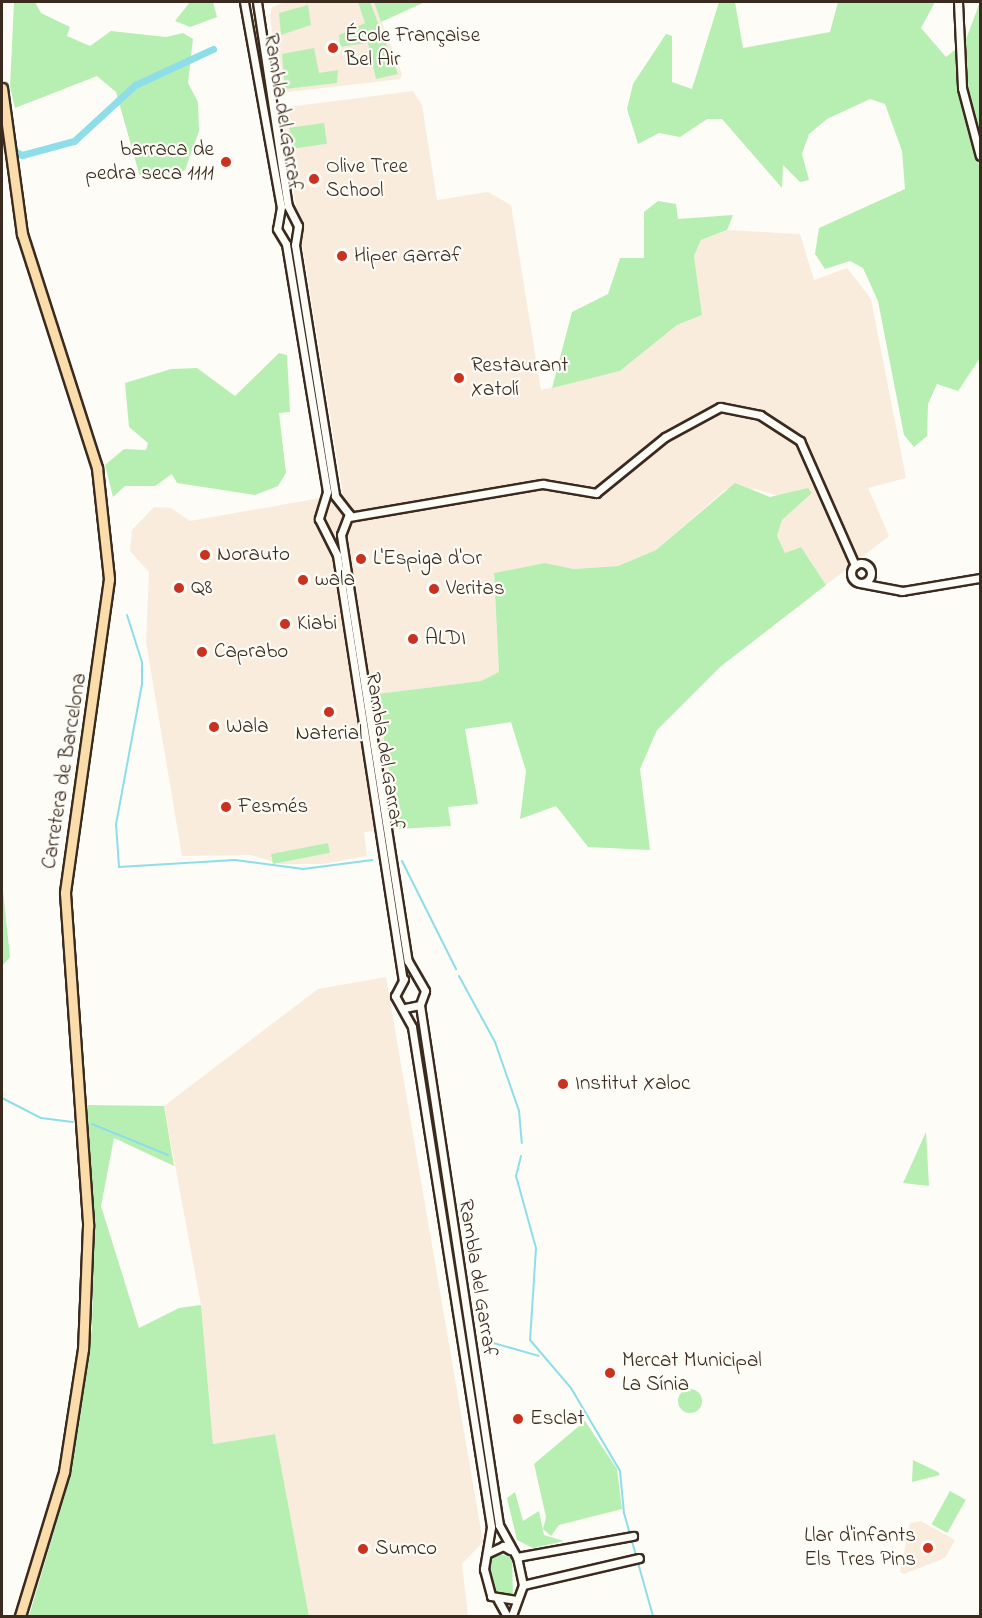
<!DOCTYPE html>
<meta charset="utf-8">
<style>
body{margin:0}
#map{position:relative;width:982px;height:1618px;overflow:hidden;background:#fdfcf7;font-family:"Indie Flower",sans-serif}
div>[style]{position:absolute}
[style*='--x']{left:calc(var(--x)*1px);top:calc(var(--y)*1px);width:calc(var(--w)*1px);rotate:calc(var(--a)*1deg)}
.built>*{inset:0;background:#f9ecdc}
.green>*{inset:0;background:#b7efb2;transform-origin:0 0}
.round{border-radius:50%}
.stream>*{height:2px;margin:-1px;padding:0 1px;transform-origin:1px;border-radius:1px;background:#8ddee9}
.canal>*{height:7px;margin:-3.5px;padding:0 3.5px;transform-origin:3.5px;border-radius:3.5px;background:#8ddee9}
.roads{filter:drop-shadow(2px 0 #3b2a1e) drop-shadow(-2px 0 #3b2a1e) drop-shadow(0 2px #3b2a1e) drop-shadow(0 -2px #3b2a1e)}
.tertiary>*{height:7px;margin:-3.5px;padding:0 3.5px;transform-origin:3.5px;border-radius:3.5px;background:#fdfcf7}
.tertiary>.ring{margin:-3.5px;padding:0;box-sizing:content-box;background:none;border:7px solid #fdfcf7;border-radius:50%}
.trunk>*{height:9px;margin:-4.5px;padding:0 4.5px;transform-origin:4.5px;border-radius:4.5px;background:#faddab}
.dots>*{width:16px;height:16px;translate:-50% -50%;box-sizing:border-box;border:3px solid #fdfcf7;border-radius:50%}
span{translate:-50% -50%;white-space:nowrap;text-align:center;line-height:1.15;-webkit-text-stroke:4.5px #fdfcf7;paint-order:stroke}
.poi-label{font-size:21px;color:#3b2a1e}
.left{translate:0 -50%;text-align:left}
.right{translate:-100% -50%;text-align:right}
.street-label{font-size:21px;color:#3b2a1e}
.frame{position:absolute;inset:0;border:3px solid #3b2a1e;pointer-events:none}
</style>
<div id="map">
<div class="built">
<div style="clip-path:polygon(285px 2px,374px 2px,402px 74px,400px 79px,280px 93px,270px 16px,272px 7px)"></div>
<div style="clip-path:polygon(413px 91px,422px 105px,437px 200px,488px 192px,511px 205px,541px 390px,620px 371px,677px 325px,702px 315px,694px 256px,701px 240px,727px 230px,800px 234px,814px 280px,847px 268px,871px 299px,906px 478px,868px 488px,889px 536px,826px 585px,801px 547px,785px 553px,777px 536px,782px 520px,812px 493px,807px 488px,783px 497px,755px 489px,726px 489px,656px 550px,618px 566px,574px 569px,545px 563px,494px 573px,499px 672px,481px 681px,377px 694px,398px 829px,364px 832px,367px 856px,322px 864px,281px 864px,251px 855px,182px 856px,146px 642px,149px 572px,130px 551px,132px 530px,154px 507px,171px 508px,190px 521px,343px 494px,280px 108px)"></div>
<div style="clip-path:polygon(386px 977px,483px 1542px,462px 1564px,468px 1616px,309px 1616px,275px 1434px,213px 1444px,201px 1305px,164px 1106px,318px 989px)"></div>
<div style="clip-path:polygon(921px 1521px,955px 1540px,945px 1558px,904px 1574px,900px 1572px,910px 1523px)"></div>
</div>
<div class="green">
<div style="clip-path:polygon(14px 2px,35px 2px,41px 13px,70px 27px,67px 36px,90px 46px,111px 31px,166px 37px,183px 33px,193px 39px,188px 83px,198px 102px,199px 131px,185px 170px,167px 178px,140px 177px,116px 92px,97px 76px,15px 108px,10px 87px)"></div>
<div style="clip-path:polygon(190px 2px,213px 2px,217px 17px,190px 27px,175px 21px)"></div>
<div style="clip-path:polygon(358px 2px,370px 2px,398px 74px,376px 79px,368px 43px,340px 47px,339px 35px,365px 23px)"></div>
<div style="clip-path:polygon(374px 2px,425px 2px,381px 22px)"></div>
<div style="clip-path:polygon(719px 2px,735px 2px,743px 48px,830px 32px,838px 2px,935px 2px,921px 28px,946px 57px,965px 42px,980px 2px,980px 358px,958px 391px,937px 384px,928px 404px,927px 436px,914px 447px,904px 435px,878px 301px,863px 268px,850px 261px,825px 269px,815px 254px,819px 228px,905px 189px,902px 151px,885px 104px,870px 99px,827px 119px,809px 134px,802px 154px,809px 180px,800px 182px,783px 165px,782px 188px,722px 119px,707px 119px,680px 137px,659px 133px,638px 144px,627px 109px,633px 84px,666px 34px,672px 36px,672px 82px,692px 89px)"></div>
<div style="clip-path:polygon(308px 5px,311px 25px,281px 35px,279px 13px)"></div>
<div style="clip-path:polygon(314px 48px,319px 73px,338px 70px,337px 83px,285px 89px,282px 54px)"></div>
<div style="left:324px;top:123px;width:21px;height:35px;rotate:82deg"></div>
<div style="clip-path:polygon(658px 201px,676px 204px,678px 219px,733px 215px,727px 230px,701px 240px,694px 256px,702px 315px,677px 325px,620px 371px,552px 388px,572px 312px,608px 294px,620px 258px,644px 258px,644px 212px)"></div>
<div style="clip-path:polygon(279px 353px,287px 355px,290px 412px,279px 413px,286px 473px,278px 486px,255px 495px,177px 483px,172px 474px,155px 486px,125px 486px,113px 497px,105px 465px,124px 449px,146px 450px,148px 443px,129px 427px,125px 383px,171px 369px,197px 368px,235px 396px)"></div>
<div style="clip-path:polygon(735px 483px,770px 497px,808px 488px,812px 493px,782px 520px,777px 536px,785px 553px,801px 547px,826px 585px,720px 667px,657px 730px,640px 769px,650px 850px,588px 847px,556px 806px,520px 819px,526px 771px,511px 722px,465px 729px,478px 804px,448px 807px,451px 826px,398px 829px,377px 694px,481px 681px,499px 672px,494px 573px,545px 563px,574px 569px,618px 566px,656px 550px)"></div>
<div style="left:328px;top:843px;width:10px;height:58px;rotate:79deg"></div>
<div style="clip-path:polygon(2px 881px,10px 957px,2px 966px)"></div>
<div style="clip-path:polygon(87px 1105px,164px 1106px,174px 1166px,114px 1138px,101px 1206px,139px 1328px,179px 1308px,201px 1305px,213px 1444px,275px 1434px,309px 1616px,29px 1616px,65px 1495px,92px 1329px,94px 1232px)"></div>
<div style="clip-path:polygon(926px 1132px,929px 1186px,903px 1183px)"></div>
<div class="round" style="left:678px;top:1389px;width:24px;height:24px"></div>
<div style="clip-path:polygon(585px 1421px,617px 1469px,622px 1509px,559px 1525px,551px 1536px,543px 1529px,546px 1517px,534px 1464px)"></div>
<div style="clip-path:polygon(913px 1460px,938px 1472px,940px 1475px,912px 1482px)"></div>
<div style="left:950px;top:1491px;width:18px;height:38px;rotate:29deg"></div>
<div style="clip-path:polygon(515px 1492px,523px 1521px,539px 1511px,544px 1535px,564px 1541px,533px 1548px,517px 1540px,507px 1498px)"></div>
<div style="clip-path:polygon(495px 1552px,512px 1558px,513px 1596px,494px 1592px,488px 1564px)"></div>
</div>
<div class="stream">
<div style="--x:127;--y:615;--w:49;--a:72.3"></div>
<div style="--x:142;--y:662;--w:22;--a:90"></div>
<div style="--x:142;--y:684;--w:142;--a:100.5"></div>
<div style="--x:116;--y:824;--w:43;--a:86"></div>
<div style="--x:119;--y:867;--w:116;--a:-3.5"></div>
<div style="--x:235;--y:860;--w:69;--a:7.5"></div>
<div style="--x:303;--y:869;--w:70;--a:-7.4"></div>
<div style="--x:402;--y:861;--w:121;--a:63.4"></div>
<div style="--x:459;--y:976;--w:75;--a:61.4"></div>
<div style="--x:495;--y:1042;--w:73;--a:70.8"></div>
<div style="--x:519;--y:1111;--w:32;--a:85"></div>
<div style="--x:2;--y:1098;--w:44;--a:27.1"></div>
<div style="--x:41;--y:1118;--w:32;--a:7"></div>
<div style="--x:92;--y:1124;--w:82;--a:22.2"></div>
<div style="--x:521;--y:1156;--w:21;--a:104"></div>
<div style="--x:516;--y:1176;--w:75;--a:74.5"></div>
<div style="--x:536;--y:1248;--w:92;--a:93.7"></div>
<div style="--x:530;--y:1340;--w:63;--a:49.5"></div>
<div style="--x:571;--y:1388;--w:96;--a:59.4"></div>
<div style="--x:620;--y:1471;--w:42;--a:84.6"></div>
<div style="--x:624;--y:1513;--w:107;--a:74.3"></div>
<div style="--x:483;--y:1340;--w:58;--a:15.9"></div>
</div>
<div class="canal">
<div style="--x:2;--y:145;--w:22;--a:27"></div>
<div style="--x:22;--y:155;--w:54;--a:-15.1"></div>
<div style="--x:74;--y:141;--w:83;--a:-42.6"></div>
<div style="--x:135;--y:85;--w:86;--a:-24.8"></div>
</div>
<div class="roads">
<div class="tertiary">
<div style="--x:244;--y:2;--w:208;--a:79.8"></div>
<div style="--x:281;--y:207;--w:22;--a:100"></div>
<div style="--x:277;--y:229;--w:17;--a:59"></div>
<div style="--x:286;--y:244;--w:251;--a:80.6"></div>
<div style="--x:327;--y:492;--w:28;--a:107"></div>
<div style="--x:319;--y:519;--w:40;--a:63.4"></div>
<div style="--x:337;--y:555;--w:430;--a:81.2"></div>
<div style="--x:257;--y:2;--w:206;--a:81.4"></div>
<div style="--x:288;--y:206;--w:22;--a:63"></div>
<div style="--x:298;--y:226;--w:19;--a:99"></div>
<div style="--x:295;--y:245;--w:254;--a:80.9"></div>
<div style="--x:335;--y:496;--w:23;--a:52"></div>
<div style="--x:349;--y:514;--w:22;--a:111"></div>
<div style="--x:341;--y:535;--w:431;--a:81.1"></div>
<div style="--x:408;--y:961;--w:34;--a:60"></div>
<div style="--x:425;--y:991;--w:15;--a:110"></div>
<div style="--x:420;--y:1005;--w:15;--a:169"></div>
<div style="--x:958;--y:2;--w:86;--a:87.3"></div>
<div style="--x:962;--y:88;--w:70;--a:75.2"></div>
<div style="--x:349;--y:517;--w:197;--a:-9.7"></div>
<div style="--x:543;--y:484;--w:54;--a:9.6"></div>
<div style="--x:596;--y:493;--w:89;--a:-39.1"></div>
<div style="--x:665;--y:437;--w:63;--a:-28.6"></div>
<div style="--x:720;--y:407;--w:41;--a:11.3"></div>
<div style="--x:760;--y:415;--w:48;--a:33"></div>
<div style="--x:800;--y:441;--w:136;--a:66.1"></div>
<div class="ring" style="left:851px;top:563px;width:13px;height:13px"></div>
<div style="--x:860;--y:583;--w:43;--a:10.8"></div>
<div style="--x:902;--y:591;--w:79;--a:-9.5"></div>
<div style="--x:404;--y:979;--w:19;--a:118"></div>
<div style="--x:395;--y:996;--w:35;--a:61"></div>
<div style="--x:412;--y:1027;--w:506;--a:81.02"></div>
<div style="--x:491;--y:1527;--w:43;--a:99.5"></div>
<div style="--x:484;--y:1569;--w:28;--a:75"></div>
<div style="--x:491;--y:1596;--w:24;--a:9"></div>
<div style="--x:420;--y:1005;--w:526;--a:81.36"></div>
<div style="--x:499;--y:1525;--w:37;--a:61"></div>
<div style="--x:517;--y:1557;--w:29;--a:78"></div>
<div style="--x:523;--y:1585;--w:33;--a:110"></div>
<div style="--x:488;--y:1553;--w:17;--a:-25"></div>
<div style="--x:503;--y:1546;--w:8;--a:30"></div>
<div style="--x:517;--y:1557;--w:118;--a:-10.3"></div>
<div style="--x:523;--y:1585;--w:119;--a:-13.1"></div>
<div style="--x:498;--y:1600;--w:18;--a:61"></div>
</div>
<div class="trunk">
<div style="--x:2;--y:88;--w:147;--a:82.2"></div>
<div style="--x:22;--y:234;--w:246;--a:72.2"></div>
<div style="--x:97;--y:468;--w:112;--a:83.8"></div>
<div style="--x:109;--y:579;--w:317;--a:98"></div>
<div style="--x:65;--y:893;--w:334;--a:86"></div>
<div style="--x:88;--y:1226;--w:123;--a:92.3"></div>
<div style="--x:83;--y:1349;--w:124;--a:98.8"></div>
<div style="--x:64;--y:1472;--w:151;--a:107"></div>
</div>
</div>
<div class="dots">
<div style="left:333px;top:48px;background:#c8321e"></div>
<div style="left:226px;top:162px;background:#c8321e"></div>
<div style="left:314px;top:179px;background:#c8321e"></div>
<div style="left:342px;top:256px;background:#c8321e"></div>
<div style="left:459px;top:378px;background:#c8321e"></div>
<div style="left:205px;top:555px;background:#c8321e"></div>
<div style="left:361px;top:559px;background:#c8321e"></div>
<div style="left:303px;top:580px;background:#c8321e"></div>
<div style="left:179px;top:588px;background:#c8321e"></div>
<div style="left:434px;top:589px;background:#c8321e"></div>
<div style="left:285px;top:624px;background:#c8321e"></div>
<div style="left:413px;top:639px;background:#c8321e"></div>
<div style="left:202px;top:652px;background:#c8321e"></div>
<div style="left:329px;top:712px;background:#c8321e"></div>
<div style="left:214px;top:727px;background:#c8321e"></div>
<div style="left:226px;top:807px;background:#c8321e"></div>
<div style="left:563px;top:1084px;background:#c8321e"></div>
<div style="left:610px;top:1373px;background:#c8321e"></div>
<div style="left:518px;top:1419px;background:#c8321e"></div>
<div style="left:928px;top:1548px;background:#c8321e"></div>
<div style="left:363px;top:1549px;background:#c8321e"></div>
</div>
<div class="poi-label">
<span class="left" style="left:345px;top:48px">École Française<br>Bel Air</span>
<span class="right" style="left:214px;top:162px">barraca de<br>pedra seca 1111</span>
<span class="left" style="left:326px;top:179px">Olive Tree<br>School</span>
<span class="left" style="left:354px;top:256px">Hiper Garraf</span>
<span class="left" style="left:471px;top:378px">Restaurant<br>Xatolí</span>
<span class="left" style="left:217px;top:555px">Norauto</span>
<span class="left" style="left:373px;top:559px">L'Espiga d'Or</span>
<span class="left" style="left:315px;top:580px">wala</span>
<span class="left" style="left:191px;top:588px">Q8</span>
<span class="left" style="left:446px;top:589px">Veritas</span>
<span class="left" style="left:297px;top:624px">Kiabi</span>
<span class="left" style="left:425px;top:639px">ALDI</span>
<span class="left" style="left:214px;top:652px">Caprabo</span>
<span class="left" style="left:226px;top:727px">Wala</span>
<span style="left:329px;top:734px">Naterial</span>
<span class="left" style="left:238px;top:807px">Fesmés</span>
<span class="left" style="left:575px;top:1084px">Institut Xaloc</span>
<span class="left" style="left:622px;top:1373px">Mercat Municipal<br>La Sínia</span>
<span class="left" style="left:530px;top:1419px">Esclat</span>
<span class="right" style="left:916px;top:1548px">Llar d'infants<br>Els Tres Pins</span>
<span class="left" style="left:375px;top:1549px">Sumco</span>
</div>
<div class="street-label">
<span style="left:282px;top:112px;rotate:81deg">Rambla del Garraf</span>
<span style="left:384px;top:751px;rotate:81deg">Rambla del Garraf</span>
<span style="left:65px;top:771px;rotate:-81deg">Carretera de Barcelona</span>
<span style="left:477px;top:1278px;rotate:81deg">Rambla del Garraf</span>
</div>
<div class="frame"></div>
</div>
